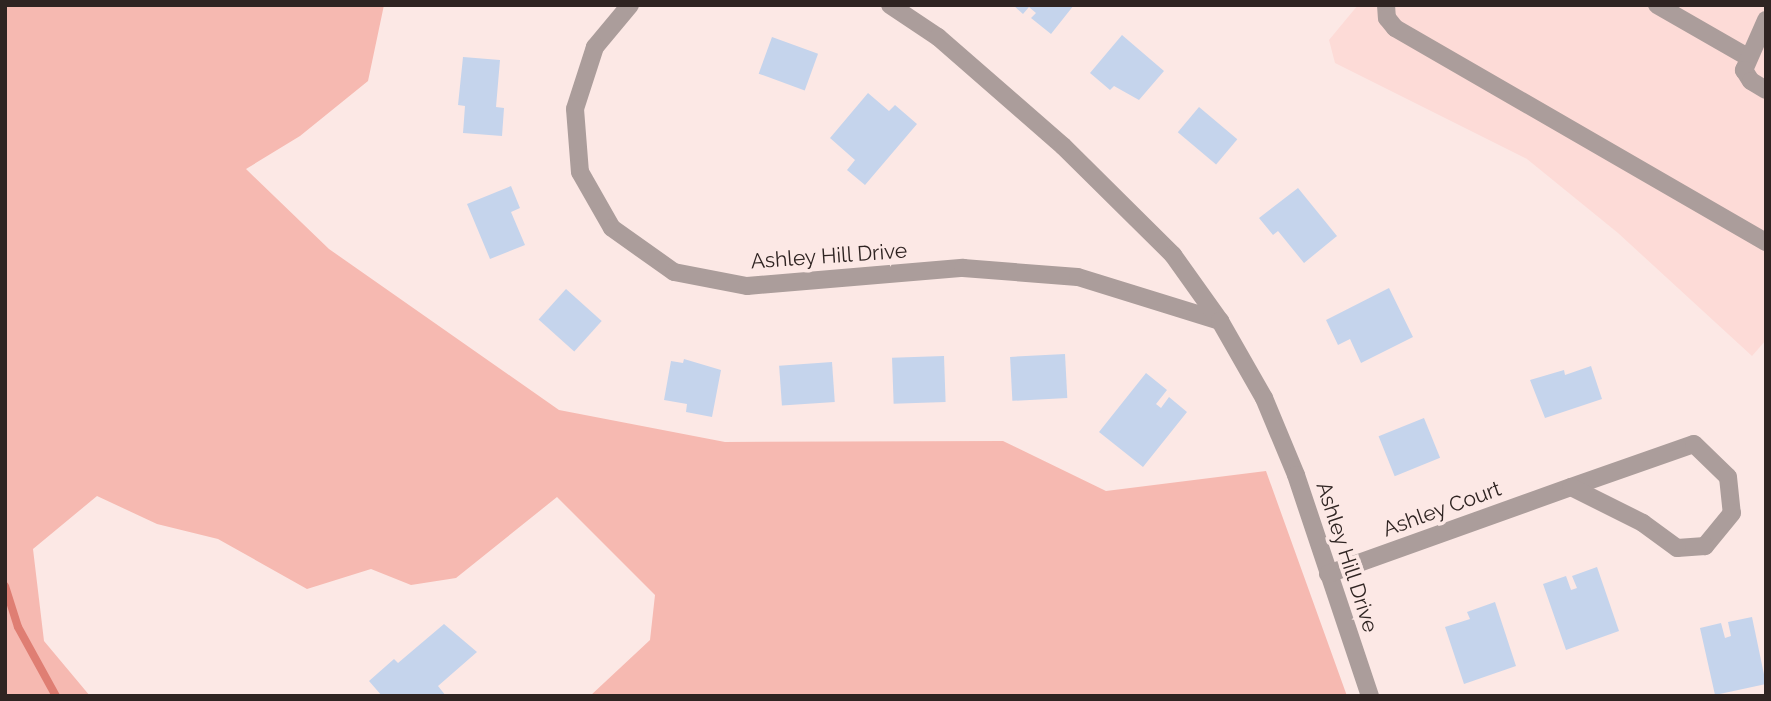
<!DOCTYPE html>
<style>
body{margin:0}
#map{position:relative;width:1771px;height:701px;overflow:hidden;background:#fce8e5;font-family:Raleway,sans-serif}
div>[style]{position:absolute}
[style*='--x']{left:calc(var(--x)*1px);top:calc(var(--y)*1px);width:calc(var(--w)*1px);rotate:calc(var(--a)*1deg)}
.built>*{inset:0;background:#fddbd7}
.green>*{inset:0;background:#f6b9b1}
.stream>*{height:8px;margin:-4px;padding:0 4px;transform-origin:4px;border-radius:4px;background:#df7e73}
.building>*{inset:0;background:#c5d4ec;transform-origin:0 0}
.minor>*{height:18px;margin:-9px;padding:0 9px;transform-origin:9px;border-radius:9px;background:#ab9d9b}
span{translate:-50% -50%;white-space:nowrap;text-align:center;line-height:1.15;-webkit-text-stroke:7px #fce8e5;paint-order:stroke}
.street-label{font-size:21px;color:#2f2422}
.frame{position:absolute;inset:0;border:7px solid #2f2422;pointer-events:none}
</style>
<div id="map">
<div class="built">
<div style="clip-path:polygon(1358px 5px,1766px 5px,1766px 340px,1752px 356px,1618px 233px,1527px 159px,1335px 63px,1329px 40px)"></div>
</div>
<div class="green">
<div style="clip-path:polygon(5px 5px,384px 5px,368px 81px,300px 136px,246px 169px,329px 249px,559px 410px,725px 442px,1003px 441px,1106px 491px,1266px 471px,1347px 696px,590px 696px,650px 640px,655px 595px,557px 497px,456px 578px,411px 585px,371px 569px,307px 589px,218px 539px,157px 524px,97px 496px,33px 549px,44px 641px,90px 696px,5px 696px)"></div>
</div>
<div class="stream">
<div style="--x:5;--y:586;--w:43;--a:72.4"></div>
<div style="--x:18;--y:627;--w:79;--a:61.2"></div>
</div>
<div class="building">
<div style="clip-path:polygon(1013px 5px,1074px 5px,1051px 34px,1031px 18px,1036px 13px,1029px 7px,1023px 14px)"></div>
<div style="clip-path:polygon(1122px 35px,1164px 71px,1139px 100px,1114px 86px,1110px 90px,1090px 73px)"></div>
<div style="left:772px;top:37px;width:49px;height:39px;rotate:20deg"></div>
<div style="clip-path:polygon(463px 57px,500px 60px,496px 107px,504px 108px,502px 136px,463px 133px,465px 106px,458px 105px)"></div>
<div style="clip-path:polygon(868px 93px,889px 111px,895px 105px,917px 124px,865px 185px,847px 170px,855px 160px,830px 138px)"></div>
<div style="left:1199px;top:107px;width:50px;height:33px;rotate:40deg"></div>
<div style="clip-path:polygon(511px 186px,520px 208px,511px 212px,525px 245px,490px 259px,467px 204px)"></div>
<div style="clip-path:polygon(1298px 188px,1337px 236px,1304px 263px,1278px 231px,1273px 235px,1259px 218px)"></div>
<div style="clip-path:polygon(1389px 288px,1413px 337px,1361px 363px,1350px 339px,1338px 345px,1326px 320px)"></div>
<div style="left:566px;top:289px;width:48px;height:41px;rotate:42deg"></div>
<div style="left:1065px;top:354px;width:44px;height:55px;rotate:87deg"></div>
<div style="left:944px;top:356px;width:46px;height:52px;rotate:88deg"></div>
<div style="clip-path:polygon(684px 359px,721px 370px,712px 417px,686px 412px,687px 404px,664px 400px,671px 361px,683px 363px)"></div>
<div style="left:832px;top:362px;width:40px;height:53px;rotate:86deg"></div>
<div style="clip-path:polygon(1591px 366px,1602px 399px,1545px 418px,1530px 380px,1564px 370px,1565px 375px)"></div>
<div style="clip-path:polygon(1146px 373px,1167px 390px,1156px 404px,1161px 408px,1169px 397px,1187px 412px,1143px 467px,1099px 432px)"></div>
<div style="left:1424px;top:418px;width:43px;height:49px;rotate:68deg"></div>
<div style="clip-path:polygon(1597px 567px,1619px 631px,1566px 650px,1543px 584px,1566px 576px,1571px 590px,1577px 588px,1572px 576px)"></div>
<div style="clip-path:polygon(1495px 602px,1516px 666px,1464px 684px,1445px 627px,1470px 619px,1467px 612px)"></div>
<div style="clip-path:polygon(1752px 617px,1766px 684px,1715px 695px,1700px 628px,1721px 623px,1725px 638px,1731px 636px,1728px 622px)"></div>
<div style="clip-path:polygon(444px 624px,477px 652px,438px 686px,446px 696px,382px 696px,369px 681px,394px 659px,398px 663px)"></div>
</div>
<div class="minor">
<div style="--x:630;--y:5;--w:55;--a:129.8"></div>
<div style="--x:595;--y:47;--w:65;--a:107.9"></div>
<div style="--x:575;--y:109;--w:63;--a:85.5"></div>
<div style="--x:580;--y:172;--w:64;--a:60.3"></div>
<div style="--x:612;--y:228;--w:76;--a:35.4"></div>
<div style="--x:674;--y:272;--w:74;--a:10.9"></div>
<div style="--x:747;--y:286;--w:217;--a:-4.8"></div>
<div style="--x:963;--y:268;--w:115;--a:4.5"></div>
<div style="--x:1078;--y:277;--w:149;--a:17.2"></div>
<div style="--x:890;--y:5;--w:58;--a:33.7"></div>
<div style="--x:938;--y:37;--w:166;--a:41.1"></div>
<div style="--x:1063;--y:146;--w:155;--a:44.7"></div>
<div style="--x:1173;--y:255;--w:81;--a:54.5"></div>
<div style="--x:1220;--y:321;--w:89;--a:60.3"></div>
<div style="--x:1264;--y:398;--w:83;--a:67.4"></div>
<div style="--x:1296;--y:475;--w:233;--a:71.5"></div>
<div style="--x:1386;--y:5;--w:13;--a:86"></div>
<div style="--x:1387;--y:18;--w:13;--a:51"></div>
<div style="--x:1395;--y:28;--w:428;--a:30"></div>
<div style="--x:1657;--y:5;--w:103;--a:29.8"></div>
<div style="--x:1766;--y:20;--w:55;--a:113.7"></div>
<div style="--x:1744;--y:70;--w:13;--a:58"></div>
<div style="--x:1751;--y:81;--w:17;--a:31"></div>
<div style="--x:1328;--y:574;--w:258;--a:-19.7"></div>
<div style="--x:1571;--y:487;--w:130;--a:-19.3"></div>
<div style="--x:1694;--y:444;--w:47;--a:44.1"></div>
<div style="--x:1728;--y:477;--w:36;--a:84"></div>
<div style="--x:1732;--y:513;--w:43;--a:129.3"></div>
<div style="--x:1705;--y:546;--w:28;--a:176"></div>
<div style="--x:1677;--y:548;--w:42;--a:-143.7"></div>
<div style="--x:1643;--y:523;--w:80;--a:-153.4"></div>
</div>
<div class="street-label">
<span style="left:829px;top:256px;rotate:-4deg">Ashley Hill Drive</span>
<span style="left:1442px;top:509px;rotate:-20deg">Ashley Court</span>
<span style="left:1347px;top:557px;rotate:72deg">Ashley Hill Drive</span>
</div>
<div class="frame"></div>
</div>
